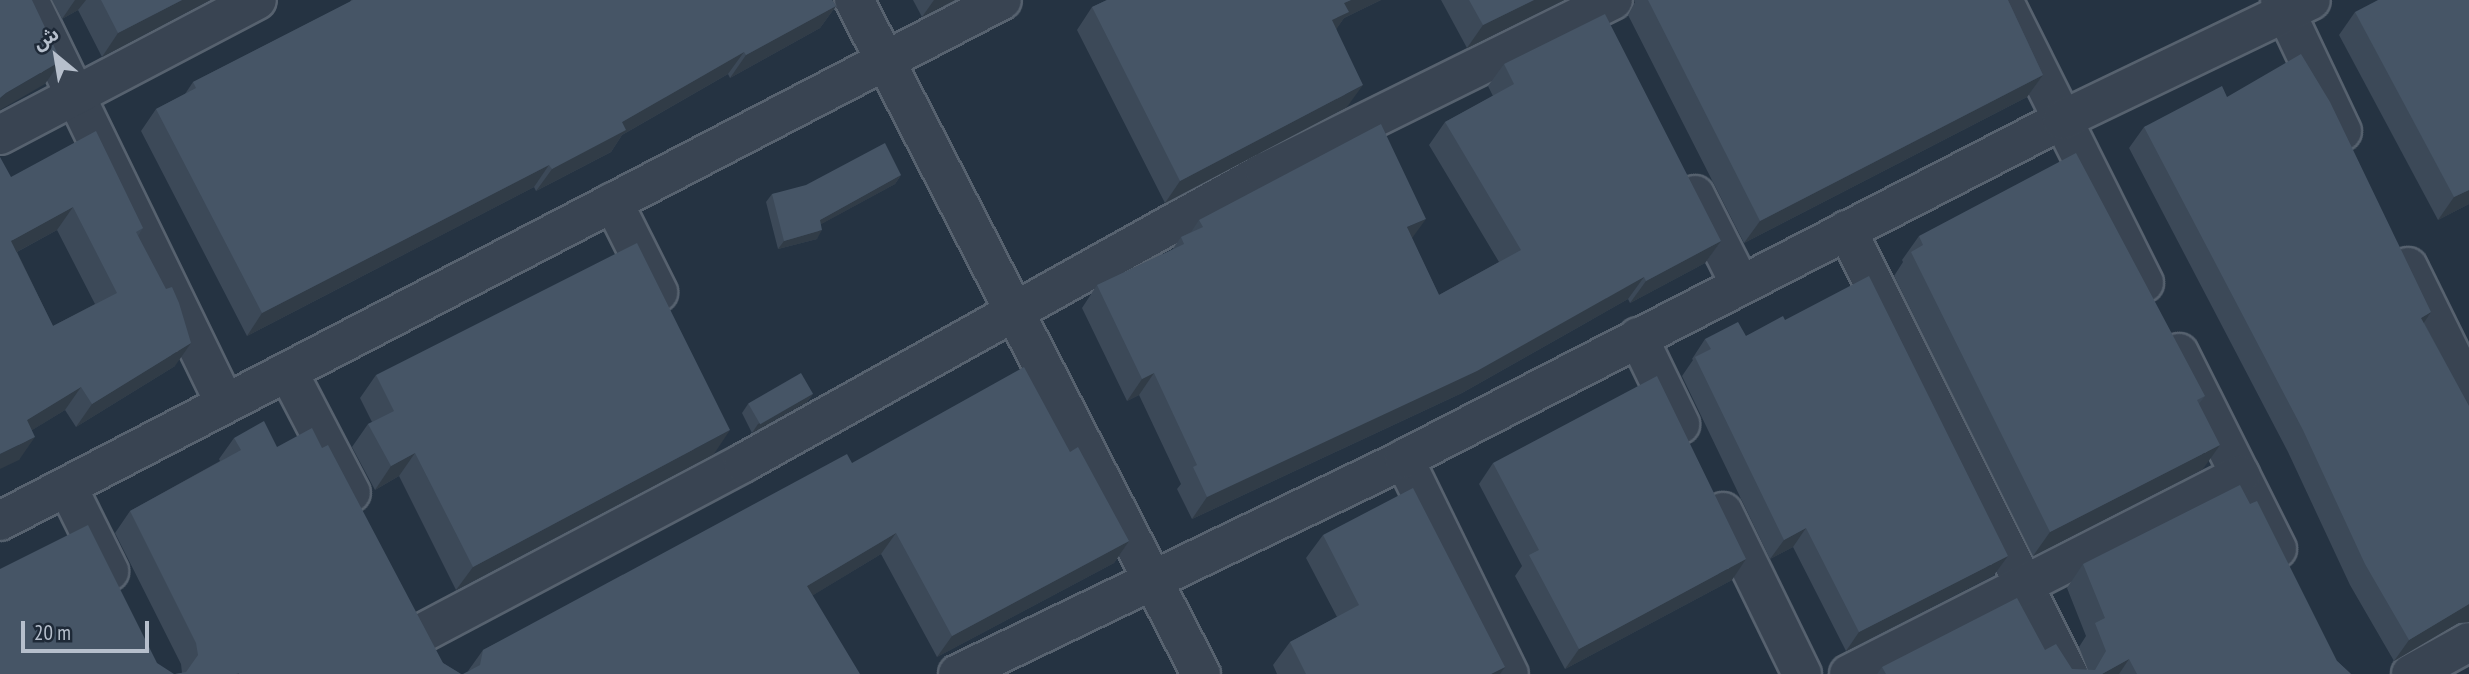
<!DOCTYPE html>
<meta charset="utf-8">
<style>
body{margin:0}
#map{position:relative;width:2469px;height:674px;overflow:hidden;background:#253342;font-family:"PT Sans Narrow","Noto Sans Arabic",sans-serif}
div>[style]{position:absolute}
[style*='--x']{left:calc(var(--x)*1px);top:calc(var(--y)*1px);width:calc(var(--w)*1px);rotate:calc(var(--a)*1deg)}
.roads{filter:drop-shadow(2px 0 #57626f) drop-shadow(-2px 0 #57626f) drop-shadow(0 2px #57626f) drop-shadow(0 -2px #57626f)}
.minor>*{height:38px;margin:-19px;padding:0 19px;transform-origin:19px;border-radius:19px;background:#394452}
.wall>*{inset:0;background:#3c4958}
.shaded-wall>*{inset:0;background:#313c47}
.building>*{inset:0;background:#465566;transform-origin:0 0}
span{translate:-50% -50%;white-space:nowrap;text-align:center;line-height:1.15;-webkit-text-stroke:5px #1e2937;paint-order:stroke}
.north{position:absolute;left:21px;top:21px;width:70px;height:70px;-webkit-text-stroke:5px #1e2937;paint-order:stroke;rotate:330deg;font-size:19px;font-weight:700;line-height:28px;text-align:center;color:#b6bfcc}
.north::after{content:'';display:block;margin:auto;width:24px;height:32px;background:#b6bfcc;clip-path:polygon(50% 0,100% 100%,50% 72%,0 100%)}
.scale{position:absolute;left:21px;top:621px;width:128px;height:32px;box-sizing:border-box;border:4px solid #b6bfcc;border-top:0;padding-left:9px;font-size:21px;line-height:24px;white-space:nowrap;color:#b6bfcc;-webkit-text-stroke:5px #1e2937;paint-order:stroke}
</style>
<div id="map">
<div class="roads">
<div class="minor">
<div style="--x:29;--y:0;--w:446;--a:64.1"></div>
<div style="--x:854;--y:0;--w:758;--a:62.76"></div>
<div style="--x:2003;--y:0;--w:316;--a:63.5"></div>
<div style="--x:2280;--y:0;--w:145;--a:64.7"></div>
<div style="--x:0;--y:135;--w:290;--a:-27.7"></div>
<div style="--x:1695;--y:195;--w:100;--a:63.2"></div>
<div style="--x:613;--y:202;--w:101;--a:63.4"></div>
<div style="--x:1847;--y:230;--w:496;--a:63.5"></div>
<div style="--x:2408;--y:267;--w:138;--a:63.8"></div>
<div style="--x:1638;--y:337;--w:97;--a:64.2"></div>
<div style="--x:2179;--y:353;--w:219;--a:63.4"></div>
<div style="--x:288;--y:372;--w:136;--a:62.5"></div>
<div style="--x:1404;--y:459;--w:239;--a:64"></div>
<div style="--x:68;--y:488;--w:93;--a:63.7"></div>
<div style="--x:1723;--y:512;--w:180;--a:64"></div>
<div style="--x:0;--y:521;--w:1129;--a:-27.47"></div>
<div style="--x:424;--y:632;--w:361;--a:-27.9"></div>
<div style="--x:743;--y:463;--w:598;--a:-29.14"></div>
<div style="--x:1265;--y:172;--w:388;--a:-26.3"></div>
<div style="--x:958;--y:674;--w:495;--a:-25.7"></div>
<div style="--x:1404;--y:459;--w:740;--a:-27.26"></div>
<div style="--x:2062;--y:120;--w:276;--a:-25.7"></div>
<div style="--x:1849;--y:674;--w:439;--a:-27"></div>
<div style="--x:2411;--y:674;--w:66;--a:-28.9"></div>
</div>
</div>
<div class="wall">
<div style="clip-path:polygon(52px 0,210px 0,102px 57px,78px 10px,62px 19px)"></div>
<div style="clip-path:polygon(351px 0,832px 0,836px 6px,820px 28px,730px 78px,728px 74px,622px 135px,611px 152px,536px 191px,534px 187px,247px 336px,141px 131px,156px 109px,185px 94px,193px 82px,350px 2px)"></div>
<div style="clip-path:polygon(913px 0,955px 0,922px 17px)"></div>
<div style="clip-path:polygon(1107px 0,1381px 0,1344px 18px,1336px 29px,1347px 107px,1165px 203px,1077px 30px,1092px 7px)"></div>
<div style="clip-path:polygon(1441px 0,1564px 0,1467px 48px)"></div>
<div style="clip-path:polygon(1634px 0,2008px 0,2043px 75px,2027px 97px,1744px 243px,1628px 15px,1635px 2px)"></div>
<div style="clip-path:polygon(2469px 0,2469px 204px,2438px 220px,2339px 35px,2355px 12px)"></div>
<div style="clip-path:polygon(1504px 64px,1721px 241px,1705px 263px,1630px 303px,1628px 299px,1462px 393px,1192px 519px,1177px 489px,1181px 484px,1139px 395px,1127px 401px,1082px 308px,1097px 285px,1172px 250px,1181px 237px,1191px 232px,1199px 220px,1412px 239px,1439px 295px,1499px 262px,1429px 145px,1445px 122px,1493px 96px,1488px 86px)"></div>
<div style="clip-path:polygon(2227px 97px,2431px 312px,2424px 322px,2469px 406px,2469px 622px,2458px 623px,2394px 661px,2350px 585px,2288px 452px,2129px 148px,2144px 127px)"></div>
<div style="clip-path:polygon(901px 175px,895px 184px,821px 224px,817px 239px,778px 249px,766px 202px,772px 194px)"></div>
<div style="clip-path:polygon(evenodd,11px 177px,143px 228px,138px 236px,175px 366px,76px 427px,65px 410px,32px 430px,19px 460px,11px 177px,57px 230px,95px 304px,53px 326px,17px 252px,57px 230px)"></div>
<div style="clip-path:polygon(1919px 236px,2205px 396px,2199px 404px,2203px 469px,2033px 556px,1894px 276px,1903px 262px,1902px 260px)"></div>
<div style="clip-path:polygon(1785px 320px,1994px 575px,1846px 651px,1793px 547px,1770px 559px,1682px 376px,1693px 360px,1692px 359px,1705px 339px,1746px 336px)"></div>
<div style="clip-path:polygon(376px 375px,714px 454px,456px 590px,399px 476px,375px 490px,352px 447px,368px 424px,372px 422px,360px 398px)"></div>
<div style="clip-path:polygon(813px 394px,807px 402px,752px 433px,742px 413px,748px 404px)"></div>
<div style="clip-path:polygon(234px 438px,277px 447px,443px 663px,461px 674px,175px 674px,182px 673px,181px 664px,115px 533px,130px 511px,220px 461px,219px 459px)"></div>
<div style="clip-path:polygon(1070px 452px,1129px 541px,1114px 563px,937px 657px,881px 554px,813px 595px,468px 671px,483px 650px,852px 463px)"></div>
<div style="clip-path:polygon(1493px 463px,1732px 580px,1565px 669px,1515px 576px,1522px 566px,1479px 484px)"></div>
<div style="clip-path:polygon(1323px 535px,1505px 667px,1500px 674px,1277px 674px,1273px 665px,1290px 642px,1337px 617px,1306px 558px)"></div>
<div style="clip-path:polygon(2083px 564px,2337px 661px,2351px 674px,1877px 674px,1882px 667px,2045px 650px,2072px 669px,2088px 670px,2079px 647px,2086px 636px,2067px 588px)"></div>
</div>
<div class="shaded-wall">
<div style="clip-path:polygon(75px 0,86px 0,78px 10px,62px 19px)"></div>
<div style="clip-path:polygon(182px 0,210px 0,102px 57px,118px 33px)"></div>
<div style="clip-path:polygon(934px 0,955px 0,922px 17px)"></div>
<div style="clip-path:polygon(1351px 0,1381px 0,1344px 18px,1333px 34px,1316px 43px,1344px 3px)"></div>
<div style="clip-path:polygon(1534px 0,1564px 0,1467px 48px,1483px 25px)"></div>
<div style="clip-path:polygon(836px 6px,820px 28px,730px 78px,746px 55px)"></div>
<div style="clip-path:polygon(744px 52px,728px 74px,622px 135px,611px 152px,536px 191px,552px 169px,622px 122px)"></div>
<div style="clip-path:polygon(61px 61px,45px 84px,0 110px,0 98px,6px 93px)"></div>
<div style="clip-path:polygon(2043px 75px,2027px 97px,1744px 243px,1760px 221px)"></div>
<div style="clip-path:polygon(1363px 85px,1347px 107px,1165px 203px,1180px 181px)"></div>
<div style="clip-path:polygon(549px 165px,534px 187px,247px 336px,262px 313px)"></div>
<div style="clip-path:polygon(901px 175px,895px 184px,814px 228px,820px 220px)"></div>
<div style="clip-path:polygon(2469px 190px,2469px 204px,2438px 220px,2454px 197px)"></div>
<div style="clip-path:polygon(73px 207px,57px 230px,0 261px,11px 241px)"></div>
<div style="clip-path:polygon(1426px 219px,1410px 241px,1407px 227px)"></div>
<div style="clip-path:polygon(822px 230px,817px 239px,778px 249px,784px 241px)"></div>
<div style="clip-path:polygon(1721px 241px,1705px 263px,1630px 303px,1646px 281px)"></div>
<div style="clip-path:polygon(1644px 277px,1628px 299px,1462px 393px,1192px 519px,1207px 497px)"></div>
<div style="clip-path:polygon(2431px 312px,2417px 333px,2421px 318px)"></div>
<div style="clip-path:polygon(191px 343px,175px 366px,76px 427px,92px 404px)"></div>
<div style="clip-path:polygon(1154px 373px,1139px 395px,1127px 401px,1142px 379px)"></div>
<div style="clip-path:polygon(81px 387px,65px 410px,11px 443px,27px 420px)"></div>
<div style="clip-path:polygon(813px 394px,807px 402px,752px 433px,758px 424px)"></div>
<div style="clip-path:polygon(730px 430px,714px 454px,456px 590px,473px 567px)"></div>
<div style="clip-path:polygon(35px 437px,19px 460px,0 469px,0 454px)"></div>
<div style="clip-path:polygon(2220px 445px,2203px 469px,2033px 556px,2050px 532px)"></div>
<div style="clip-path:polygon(415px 453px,399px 476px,375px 490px,391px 466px)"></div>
<div style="clip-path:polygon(1806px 528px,1793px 547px,1770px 559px,1784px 540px)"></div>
<div style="clip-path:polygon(896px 533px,881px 554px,792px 608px,807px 586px)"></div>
<div style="clip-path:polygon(1129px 541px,1114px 563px,937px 657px,952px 636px)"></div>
<div style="clip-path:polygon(2008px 556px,1994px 575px,1846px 651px,1859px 632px)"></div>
<div style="clip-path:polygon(1746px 559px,1732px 580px,1565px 669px,1579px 649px)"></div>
<div style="clip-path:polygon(2469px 604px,2469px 622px,2458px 623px,2394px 661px,2409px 640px)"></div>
<div style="clip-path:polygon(2129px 659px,2119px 674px,2102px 674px)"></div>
<div style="clip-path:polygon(1505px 667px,1500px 674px,1491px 674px)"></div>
</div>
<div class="building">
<div style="clip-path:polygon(0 0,32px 0,61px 61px,6px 93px,0 98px)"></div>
<div style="clip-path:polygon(101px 0,182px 0,118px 33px)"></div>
<div style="clip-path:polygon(353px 0,832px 0,836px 6px,746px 55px,744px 52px,622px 122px,626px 130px,552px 169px,549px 165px,262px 313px,156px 109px,196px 88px,193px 82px)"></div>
<div style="clip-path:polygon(1107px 0,1351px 0,1344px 3px,1349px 12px,1332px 20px,1363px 85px,1180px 181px,1092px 7px)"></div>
<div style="clip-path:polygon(1469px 0,1534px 0,1483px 25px)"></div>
<div style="clip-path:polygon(1648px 0,2008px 0,2043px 75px,1760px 221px)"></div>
<div style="clip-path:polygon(2378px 0,2469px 0,2469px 190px,2454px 197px,2355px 12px)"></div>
<div style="clip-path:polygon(1605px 14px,1721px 241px,1646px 281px,1644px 277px,1477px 371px,1207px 497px,1193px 467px,1197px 465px,1154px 373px,1142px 379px,1097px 285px,1184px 244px,1181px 237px,1203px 227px,1199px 220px,1381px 124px,1426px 219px,1407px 227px,1439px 295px,1521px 250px,1445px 122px,1514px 84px,1504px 64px)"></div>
<div style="clip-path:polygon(2301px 54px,2330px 102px,2431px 312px,2421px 318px,2469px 406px,2469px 604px,2409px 640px,2365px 564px,2303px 430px,2144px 127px,2222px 86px,2227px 97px)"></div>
<div style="clip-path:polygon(evenodd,96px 131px,143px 228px,136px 232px,166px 289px,172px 287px,179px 303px,191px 343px,92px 404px,81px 387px,27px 420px,35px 437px,0 454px,0 157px,11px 177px,96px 131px,73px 207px,117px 293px,53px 326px,11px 241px,73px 207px)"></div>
<div style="clip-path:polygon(885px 143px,901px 175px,820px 220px,822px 230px,784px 241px,772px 194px,806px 185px)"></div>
<div style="clip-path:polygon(2076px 153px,2205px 396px,2197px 400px,2220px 445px,2050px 532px,1911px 252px,1923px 245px,1919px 236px)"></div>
<div style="clip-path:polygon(637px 243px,730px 430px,473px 567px,415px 453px,391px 466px,368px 424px,394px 411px,376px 375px)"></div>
<div style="clip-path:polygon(1869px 276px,2008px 556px,1859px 632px,1806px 528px,1784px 540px,1695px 357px,1711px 349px,1705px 339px,1738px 322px,1746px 336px,1783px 316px,1785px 320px)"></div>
<div style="clip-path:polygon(1024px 367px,1070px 452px,1078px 447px,1129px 541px,952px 636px,896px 533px,807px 586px,860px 674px,463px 674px,480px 665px,483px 650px,847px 454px,852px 463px)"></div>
<div style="left:801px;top:373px;width:24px;height:61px;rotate:60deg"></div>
<div style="clip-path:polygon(1657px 376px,1746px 559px,1579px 649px,1529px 555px,1539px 550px,1493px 463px)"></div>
<div style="clip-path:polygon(264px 421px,277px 447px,312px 428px,322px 448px,328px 445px,443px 663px,461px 674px,239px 674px,239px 673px,236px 674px,175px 674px,186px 672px,198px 655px,196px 643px,130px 511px,241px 450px,234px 438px)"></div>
<div style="clip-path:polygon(2240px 485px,2250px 504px,2257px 501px,2337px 661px,2351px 674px,2137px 674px,2129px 659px,2102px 674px,1886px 674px,1882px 667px,2017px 598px,2045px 650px,2056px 644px,2072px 669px,2095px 670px,2106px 651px,2095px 623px,2105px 618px,2083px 564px)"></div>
<div style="clip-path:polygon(1413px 488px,1505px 667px,1491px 674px,1306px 674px,1290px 642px,1359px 605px,1323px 535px)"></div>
<div style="clip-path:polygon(88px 525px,157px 663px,174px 674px,0 674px,0 569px)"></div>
</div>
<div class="north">ش</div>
<div class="scale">20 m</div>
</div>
